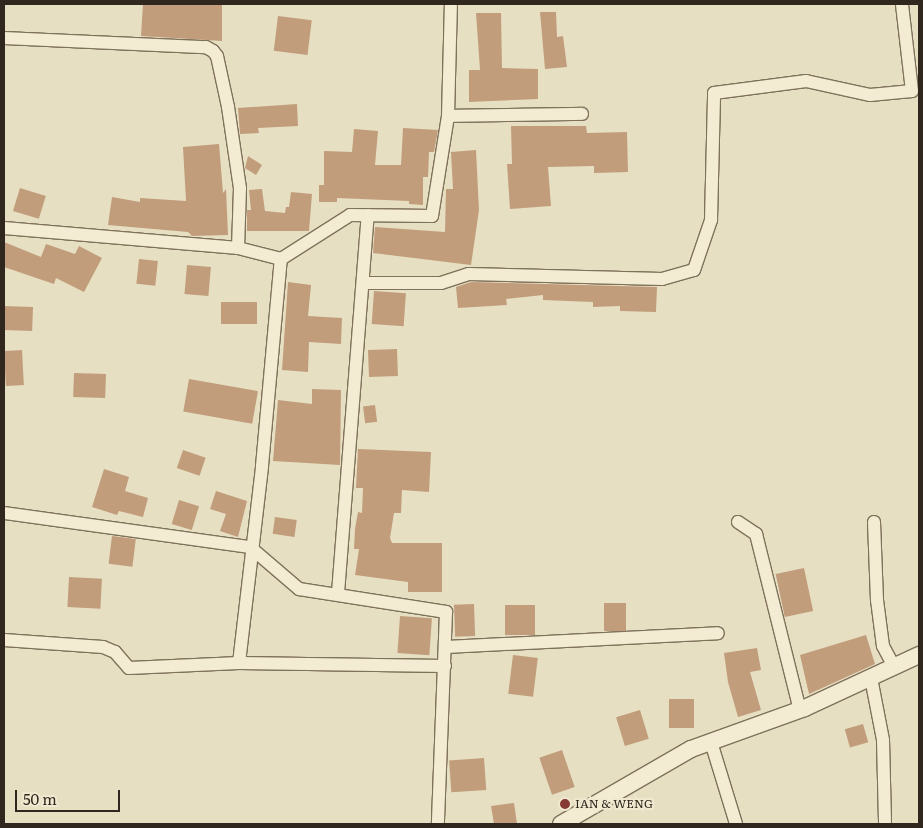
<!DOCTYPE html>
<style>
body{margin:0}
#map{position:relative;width:923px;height:828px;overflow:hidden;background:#e7dfc2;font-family:Literata,serif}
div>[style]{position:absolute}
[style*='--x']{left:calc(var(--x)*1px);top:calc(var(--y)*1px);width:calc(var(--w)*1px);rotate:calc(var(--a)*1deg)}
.building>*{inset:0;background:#c19d7c;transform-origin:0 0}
.roads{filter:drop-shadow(1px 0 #7f715b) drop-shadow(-1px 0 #7f715b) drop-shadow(0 1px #7f715b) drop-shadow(0 -1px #7f715b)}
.minor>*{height:12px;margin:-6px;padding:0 6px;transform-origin:6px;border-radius:6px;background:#f3ecd3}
.tertiary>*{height:16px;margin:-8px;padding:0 8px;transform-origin:8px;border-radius:8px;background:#f3ecd3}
.dots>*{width:14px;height:14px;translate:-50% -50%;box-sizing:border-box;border:2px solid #f0e9d0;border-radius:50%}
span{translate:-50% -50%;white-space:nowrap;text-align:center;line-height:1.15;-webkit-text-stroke:4px #f0e9d0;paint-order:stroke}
.poi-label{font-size:12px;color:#30281e}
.left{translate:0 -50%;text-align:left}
.frame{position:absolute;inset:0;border:5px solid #30281e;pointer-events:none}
.scale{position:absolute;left:15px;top:790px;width:105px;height:22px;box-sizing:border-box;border:2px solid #30281e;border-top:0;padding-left:6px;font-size:15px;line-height:18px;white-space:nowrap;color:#30281e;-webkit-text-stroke:4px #f0e9d0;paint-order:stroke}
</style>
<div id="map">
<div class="building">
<div style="clip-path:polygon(143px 4px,222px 4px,222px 41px,141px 36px)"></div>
<div style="clip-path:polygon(540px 12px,556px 12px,557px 37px,563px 36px,567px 67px,545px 69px)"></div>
<div style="clip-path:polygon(476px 13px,501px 13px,502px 68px,538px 69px,538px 99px,469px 102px,469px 70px,480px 70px)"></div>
<div style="left:278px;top:16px;width:34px;height:35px;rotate:7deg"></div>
<div style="clip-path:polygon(297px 104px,298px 126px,258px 128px,259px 133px,240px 134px,238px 108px)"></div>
<div style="clip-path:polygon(511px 126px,586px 126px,587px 133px,627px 132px,628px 172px,594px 173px,594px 166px,548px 167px,551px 206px,510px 209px,507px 164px,512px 164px)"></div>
<div style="clip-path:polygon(403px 128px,438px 130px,434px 152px,429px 152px,428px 177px,423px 177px,423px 205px,409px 204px,409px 201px,337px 198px,337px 202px,319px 202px,319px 185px,324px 185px,324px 151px,352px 152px,354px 129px,378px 131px,375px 165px,401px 165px)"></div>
<div style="clip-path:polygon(219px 144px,223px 193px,226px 189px,228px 235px,192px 236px,188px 232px,108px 225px,112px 197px,140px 202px,140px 198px,186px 201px,183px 147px)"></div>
<div style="clip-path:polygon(476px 150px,479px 210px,471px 265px,373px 253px,375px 227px,445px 232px,446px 189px,453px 189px,451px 152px)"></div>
<div style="clip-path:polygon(248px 156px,262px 165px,256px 175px,245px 168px)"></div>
<div style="left:20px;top:188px;width:27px;height:24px;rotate:17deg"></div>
<div style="clip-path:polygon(262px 189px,265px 211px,285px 213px,286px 207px,289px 207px,291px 192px,312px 194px,309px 231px,247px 231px,247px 210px,251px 210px,249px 190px)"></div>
<div style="clip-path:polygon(4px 242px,41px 257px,46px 244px,75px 254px,79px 246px,102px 258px,84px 292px,56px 278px,54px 284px,4px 267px)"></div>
<div style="left:139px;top:259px;width:19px;height:25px;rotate:6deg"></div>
<div style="left:187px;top:265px;width:24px;height:29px;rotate:5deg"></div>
<div style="clip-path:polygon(288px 282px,311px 285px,308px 316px,342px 318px,341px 344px,309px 342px,308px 372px,282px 370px)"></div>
<div style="clip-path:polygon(471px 282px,657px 287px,656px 312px,620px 311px,620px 306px,593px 307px,593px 302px,543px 300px,543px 295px,506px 299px,507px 305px,458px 308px,456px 287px)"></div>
<div style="left:374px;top:291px;width:32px;height:33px;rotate:4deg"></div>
<div style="left:257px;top:302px;width:22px;height:36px;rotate:90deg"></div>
<div style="left:4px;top:306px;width:29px;height:24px;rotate:2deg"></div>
<div style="left:397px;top:349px;width:27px;height:29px;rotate:88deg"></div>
<div style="left:22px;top:350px;width:35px;height:18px;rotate:87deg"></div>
<div style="left:74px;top:373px;width:32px;height:24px;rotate:2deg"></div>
<div style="left:189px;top:379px;width:70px;height:33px;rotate:10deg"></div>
<div style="clip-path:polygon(312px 389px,341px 390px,340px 465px,273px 461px,278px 400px,312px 404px)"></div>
<div style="left:375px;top:405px;width:17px;height:12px;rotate:83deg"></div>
<div style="clip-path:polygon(358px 449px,431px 452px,429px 492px,402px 490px,401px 513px,394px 513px,390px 538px,392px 543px,442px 543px,442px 592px,408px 592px,408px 582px,355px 575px,359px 549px,354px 549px,355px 529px,358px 512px,362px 513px,363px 488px,356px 488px)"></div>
<div style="left:183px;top:450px;width:24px;height:19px;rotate:19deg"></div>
<div style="clip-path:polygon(104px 469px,129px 477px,125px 491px,148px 498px,143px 517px,119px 511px,117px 515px,92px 507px)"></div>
<div style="clip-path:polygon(216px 491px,247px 501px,238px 537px,220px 531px,226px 514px,210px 509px)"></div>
<div style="left:179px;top:500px;width:21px;height:25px;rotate:17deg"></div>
<div style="left:275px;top:517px;width:22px;height:17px;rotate:8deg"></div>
<div style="left:112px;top:536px;width:24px;height:28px;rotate:7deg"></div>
<div style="left:804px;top:568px;width:44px;height:29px;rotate:78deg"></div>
<div style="left:69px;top:577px;width:33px;height:30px;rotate:3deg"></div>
<div style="left:604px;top:603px;width:22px;height:28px"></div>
<div style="left:474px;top:604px;width:32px;height:20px;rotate:88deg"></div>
<div style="left:505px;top:605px;width:30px;height:30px"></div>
<div style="left:400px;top:616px;width:32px;height:37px;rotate:4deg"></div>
<div style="clip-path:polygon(866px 635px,875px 664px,809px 694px,800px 655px)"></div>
<div style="clip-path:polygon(757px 648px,761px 670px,750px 672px,761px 710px,738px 717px,728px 682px,724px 653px)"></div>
<div style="left:513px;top:655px;width:25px;height:39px;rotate:7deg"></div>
<div style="left:669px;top:699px;width:25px;height:29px"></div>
<div style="left:640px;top:710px;width:30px;height:25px;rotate:73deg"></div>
<div style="left:863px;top:724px;width:19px;height:19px;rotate:74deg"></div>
<div style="left:562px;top:750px;width:39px;height:24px;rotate:71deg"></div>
<div style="left:484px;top:758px;width:32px;height:35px;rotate:86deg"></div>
<div style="clip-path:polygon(514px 803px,517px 824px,494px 824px,491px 806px)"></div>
</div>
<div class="roads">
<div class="minor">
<div style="--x:4;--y:38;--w:202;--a:2.6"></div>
<div style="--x:206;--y:47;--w:8;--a:30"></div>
<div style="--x:213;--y:51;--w:6;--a:51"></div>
<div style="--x:217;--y:56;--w:52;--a:77.8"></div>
<div style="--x:228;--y:107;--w:82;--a:81.6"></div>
<div style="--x:240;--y:188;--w:60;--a:91.9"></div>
<div style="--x:448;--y:116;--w:134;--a:-0.9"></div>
<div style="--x:4;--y:228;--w:235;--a:4.9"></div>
<div style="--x:238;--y:248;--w:44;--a:14.3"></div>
<div style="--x:364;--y:283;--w:77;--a:0"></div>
<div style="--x:441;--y:283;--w:29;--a:-18"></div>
<div style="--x:469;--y:274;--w:193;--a:1.5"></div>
<div style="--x:662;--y:279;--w:33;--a:-16"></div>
<div style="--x:694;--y:270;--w:53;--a:-71.2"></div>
<div style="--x:711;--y:220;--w:127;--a:-88.6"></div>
<div style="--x:714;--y:93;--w:93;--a:-7.4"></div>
<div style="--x:806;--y:81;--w:66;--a:12.3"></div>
<div style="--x:870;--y:95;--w:42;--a:-5.4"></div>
<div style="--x:912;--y:91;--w:88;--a:-96.6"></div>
<div style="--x:4;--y:513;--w:248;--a:7.9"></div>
<div style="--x:250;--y:547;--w:65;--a:40.6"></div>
<div style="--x:299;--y:589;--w:149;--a:8.9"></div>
<div style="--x:446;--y:612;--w:212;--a:92.2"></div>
<div style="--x:738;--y:522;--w:22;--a:34"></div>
<div style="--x:756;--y:534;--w:181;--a:76"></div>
<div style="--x:874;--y:522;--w:78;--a:87.8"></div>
<div style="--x:877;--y:600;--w:46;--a:82.6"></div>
<div style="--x:883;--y:646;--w:24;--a:62"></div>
<div style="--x:338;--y:593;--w:379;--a:-85.5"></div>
<div style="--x:4;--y:640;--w:99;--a:4"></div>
<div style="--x:103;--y:647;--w:13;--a:23"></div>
<div style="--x:115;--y:652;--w:21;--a:49"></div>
<div style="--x:129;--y:668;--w:110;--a:-2.6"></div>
<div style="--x:239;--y:663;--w:206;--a:0.8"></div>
<div style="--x:446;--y:647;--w:272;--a:-2.9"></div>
<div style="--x:239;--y:663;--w:198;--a:-83.3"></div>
<div style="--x:262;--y:466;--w:208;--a:-84.8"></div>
<div style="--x:281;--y:259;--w:82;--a:-32.5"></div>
<div style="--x:350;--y:215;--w:82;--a:0.7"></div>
<div style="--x:432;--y:216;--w:101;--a:-80.9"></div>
<div style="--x:448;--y:116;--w:112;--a:-88.5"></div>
<div style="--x:871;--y:678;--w:63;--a:79"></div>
<div style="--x:883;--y:740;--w:84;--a:88.6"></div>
<div style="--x:711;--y:742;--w:86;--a:73"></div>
</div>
<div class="tertiary">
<div style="--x:561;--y:824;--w:150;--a:-30"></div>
<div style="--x:691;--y:749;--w:121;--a:-19.8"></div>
<div style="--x:805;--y:708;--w:126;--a:-24.9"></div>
</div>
</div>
<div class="dots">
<div style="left:565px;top:804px;background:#863833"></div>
</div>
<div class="poi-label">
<span class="left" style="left:575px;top:804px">IAN &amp; WENG</span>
</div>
<div class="frame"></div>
<div class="scale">50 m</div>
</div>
